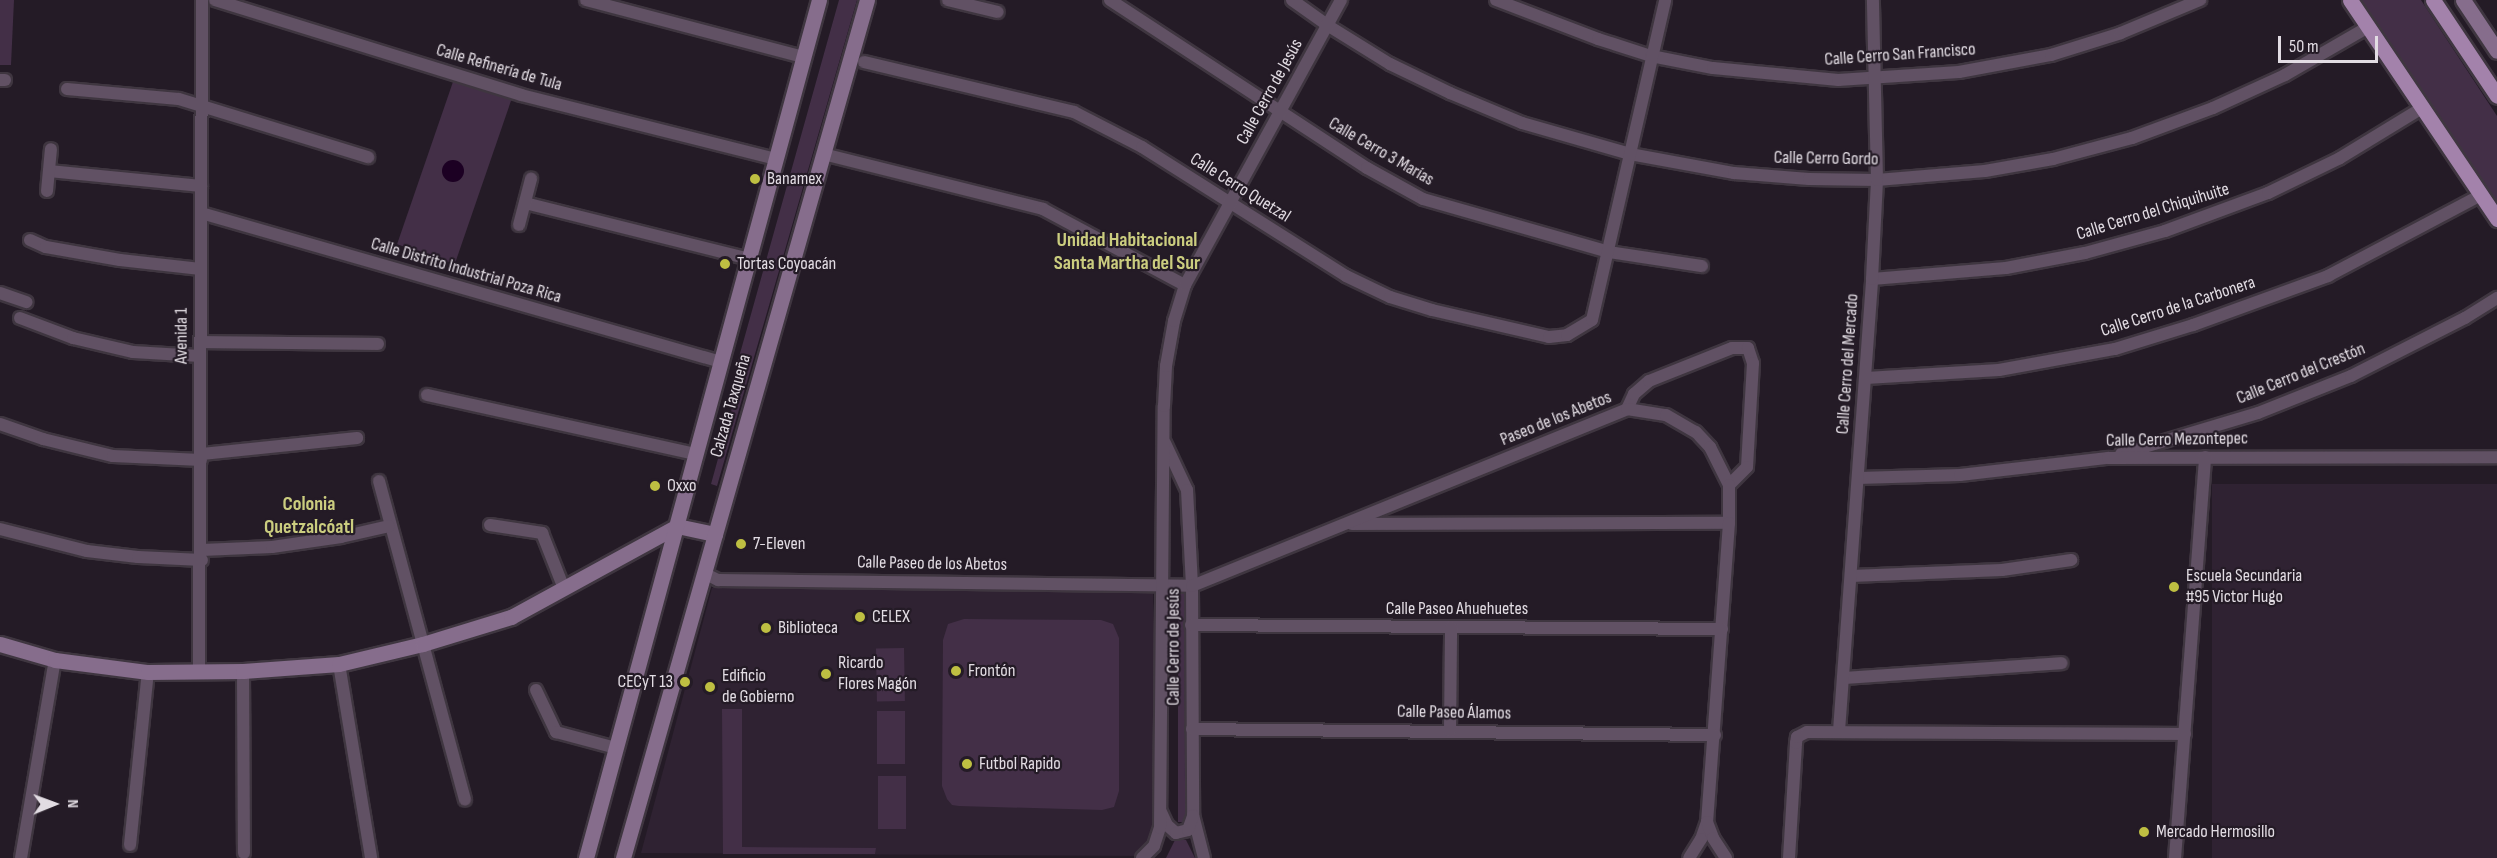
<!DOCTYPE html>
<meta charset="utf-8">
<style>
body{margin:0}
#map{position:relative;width:2497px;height:858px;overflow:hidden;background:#241b26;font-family:"Sofia Sans Condensed",sans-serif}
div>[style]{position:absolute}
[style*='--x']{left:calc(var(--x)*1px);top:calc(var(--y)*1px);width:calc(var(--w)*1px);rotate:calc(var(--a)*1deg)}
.built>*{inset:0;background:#2f2232;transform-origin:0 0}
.green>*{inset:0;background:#432f47;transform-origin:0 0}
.water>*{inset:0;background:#1c0023}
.round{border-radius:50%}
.roads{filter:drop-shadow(2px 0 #3f3640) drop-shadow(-2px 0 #3f3640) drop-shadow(0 2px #3f3640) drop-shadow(0 -2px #3f3640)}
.street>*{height:12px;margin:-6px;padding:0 6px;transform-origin:6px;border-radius:6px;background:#615164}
.secondary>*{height:15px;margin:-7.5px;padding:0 7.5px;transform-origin:7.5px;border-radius:7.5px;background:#866d8c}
.primary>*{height:15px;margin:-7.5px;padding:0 7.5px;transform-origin:7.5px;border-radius:7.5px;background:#a382ab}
.dots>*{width:16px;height:16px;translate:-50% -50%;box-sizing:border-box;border:3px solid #241b26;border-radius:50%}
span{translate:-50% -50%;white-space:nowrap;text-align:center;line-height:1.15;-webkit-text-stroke:4.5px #241b26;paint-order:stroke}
.street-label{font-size:18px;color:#e2dce3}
.poi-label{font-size:18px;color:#e2dce3}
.left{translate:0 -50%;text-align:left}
.right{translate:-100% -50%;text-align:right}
.neighbourhood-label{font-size:20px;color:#cbcd7f;font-weight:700}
.north{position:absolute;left:24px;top:774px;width:60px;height:60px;-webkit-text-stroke:4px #241b26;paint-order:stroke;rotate:89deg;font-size:16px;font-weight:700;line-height:24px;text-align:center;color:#e2dce3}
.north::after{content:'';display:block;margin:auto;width:21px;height:27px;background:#e2dce3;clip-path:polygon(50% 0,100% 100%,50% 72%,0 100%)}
.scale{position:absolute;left:2278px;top:36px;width:100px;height:27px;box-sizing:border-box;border:3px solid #e2dce3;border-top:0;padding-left:8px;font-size:18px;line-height:21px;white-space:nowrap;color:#e2dce3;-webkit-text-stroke:4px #241b26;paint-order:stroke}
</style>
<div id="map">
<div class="built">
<div style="left:2212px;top:484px;width:285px;height:375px"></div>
<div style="clip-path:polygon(712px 588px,1153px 588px,1156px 827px,1150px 845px,1140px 856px,641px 853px)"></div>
</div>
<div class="green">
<div style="clip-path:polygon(0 0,14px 0,11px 65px,0 65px)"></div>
<div style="clip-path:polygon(839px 0,857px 0,717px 486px,711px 484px,732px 408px,732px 382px)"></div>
<div style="clip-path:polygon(2355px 0,2421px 0,2497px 116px,2497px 211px)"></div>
<div style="left:455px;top:76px;width:61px;height:178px;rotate:19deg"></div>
<div style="clip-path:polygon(1186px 587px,1184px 604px,1186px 822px,1178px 822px,1178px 605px,1166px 589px)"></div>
<div style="clip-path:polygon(964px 619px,1101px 620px,1113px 624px,1119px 638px,1119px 791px,1114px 807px,1102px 810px,959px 806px,952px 805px,947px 799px,942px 786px,943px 640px,948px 624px)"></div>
<div style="left:904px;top:648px;width:53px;height:28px;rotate:89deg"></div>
<div style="clip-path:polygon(722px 709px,742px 709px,742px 847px,876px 848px,875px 854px,723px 854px)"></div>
<div style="left:877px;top:711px;width:28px;height:53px"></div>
<div style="left:878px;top:776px;width:28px;height:53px"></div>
<div style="clip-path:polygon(1175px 840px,1186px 840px,1195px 858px,1166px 858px)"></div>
</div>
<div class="water">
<div class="round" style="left:442px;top:160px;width:22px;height:22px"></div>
</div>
<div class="roads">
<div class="street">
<div style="--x:215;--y:0;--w:320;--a:17.2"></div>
<div style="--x:521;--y:95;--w:263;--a:14.1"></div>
<div style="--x:586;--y:0;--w:225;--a:14.7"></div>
<div style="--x:948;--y:0;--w:51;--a:13.5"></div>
<div style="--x:1110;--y:0;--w:307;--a:33.2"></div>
<div style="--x:1367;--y:168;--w:64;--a:29"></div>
<div style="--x:1423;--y:199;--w:193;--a:15.9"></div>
<div style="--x:1609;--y:252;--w:94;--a:8.6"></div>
<div style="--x:1292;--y:0;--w:43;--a:35.5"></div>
<div style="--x:1327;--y:25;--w:74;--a:31.8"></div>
<div style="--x:1390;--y:64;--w:67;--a:25.8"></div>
<div style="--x:1450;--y:93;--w:78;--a:22.6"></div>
<div style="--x:1522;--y:123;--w:112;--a:16"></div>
<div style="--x:1630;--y:154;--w:106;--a:10.4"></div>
<div style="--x:1734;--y:173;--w:75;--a:4.6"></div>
<div style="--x:1809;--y:179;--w:68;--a:0.8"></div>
<div style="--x:1877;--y:180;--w:108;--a:-4.8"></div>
<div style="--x:1985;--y:171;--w:69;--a:-10"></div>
<div style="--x:2053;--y:159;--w:82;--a:-14.9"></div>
<div style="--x:2132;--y:138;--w:86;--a:-20.3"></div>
<div style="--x:2213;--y:108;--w:79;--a:-24.6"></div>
<div style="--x:2285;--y:75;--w:96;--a:-30"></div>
<div style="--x:1496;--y:0;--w:109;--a:20.9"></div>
<div style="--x:1598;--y:39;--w:56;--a:17.8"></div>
<div style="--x:1651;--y:56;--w:63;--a:11"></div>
<div style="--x:1713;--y:68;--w:126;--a:5.5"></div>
<div style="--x:1838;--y:80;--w:121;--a:-3.8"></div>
<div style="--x:1959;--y:72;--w:94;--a:-10.5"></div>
<div style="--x:2051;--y:55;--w:73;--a:-17.4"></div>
<div style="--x:2121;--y:33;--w:86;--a:-22.7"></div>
<div style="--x:864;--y:62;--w:216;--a:13.4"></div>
<div style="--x:1074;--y:112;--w:76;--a:27.2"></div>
<div style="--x:1142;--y:147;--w:241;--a:32.3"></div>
<div style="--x:1346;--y:276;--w:49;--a:25.5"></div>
<div style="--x:1390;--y:297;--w:44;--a:17.2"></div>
<div style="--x:1432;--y:310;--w:120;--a:13"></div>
<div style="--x:1549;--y:337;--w:18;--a:-6"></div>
<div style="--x:1567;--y:335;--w:29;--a:-31"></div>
<div style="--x:1592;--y:320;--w:328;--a:-77.1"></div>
<div style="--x:0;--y:80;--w:5;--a:0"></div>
<div style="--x:67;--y:89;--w:112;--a:5.1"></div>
<div style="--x:179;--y:99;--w:198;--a:17.1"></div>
<div style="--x:823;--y:154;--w:227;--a:14"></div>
<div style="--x:1043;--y:209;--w:161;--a:28.2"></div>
<div style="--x:49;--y:171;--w:153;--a:5.6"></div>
<div style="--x:47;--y:191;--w:42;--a:-84.6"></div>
<div style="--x:525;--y:203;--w:231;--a:14"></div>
<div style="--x:201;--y:213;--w:541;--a:15.99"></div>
<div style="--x:519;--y:225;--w:48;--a:-75.4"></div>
<div style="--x:30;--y:240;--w:17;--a:24"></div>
<div style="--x:46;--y:247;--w:75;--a:10"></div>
<div style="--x:120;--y:260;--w:81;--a:6.4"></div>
<div style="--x:1872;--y:279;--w:134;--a:-4.7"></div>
<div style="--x:2006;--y:268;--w:80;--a:-10.8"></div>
<div style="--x:2085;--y:253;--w:83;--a:-15.4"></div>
<div style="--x:2165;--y:231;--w:110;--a:-20.3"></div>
<div style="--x:2268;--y:193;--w:80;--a:-25.9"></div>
<div style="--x:2340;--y:158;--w:96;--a:-31.4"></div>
<div style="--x:0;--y:293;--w:28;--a:19"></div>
<div style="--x:20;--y:318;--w:57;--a:20.7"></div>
<div style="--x:73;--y:338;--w:62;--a:13.1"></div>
<div style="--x:133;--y:352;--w:67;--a:3.4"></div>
<div style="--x:201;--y:342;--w:177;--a:0.6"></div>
<div style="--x:1866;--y:378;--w:133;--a:-3.4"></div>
<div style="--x:1999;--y:370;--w:118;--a:-10.3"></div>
<div style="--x:2115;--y:349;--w:82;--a:-17.1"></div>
<div style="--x:2193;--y:325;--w:144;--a:-19.9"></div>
<div style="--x:2328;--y:276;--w:173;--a:-27.9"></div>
<div style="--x:427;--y:395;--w:275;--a:12.4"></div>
<div style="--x:1627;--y:409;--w:17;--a:-65"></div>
<div style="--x:1634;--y:394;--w:20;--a:-41"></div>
<div style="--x:1649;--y:381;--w:89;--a:-21.7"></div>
<div style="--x:1732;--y:348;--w:16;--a:0"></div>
<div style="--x:1748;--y:348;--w:16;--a:72"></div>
<div style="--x:1753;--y:363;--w:104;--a:93.3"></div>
<div style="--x:1747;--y:467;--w:25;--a:135"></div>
<div style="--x:0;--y:424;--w:46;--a:19.2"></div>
<div style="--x:43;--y:439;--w:72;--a:13.7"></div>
<div style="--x:113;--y:456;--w:88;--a:2.6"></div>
<div style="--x:1165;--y:443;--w:52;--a:64.9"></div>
<div style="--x:1187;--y:490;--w:96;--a:87"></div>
<div style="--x:1192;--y:586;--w:229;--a:89.7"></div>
<div style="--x:1193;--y:815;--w:44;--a:75.7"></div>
<div style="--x:202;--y:454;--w:156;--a:-5.9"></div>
<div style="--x:2121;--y:454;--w:143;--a:-16.7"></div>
<div style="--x:2258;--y:413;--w:100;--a:-21.7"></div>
<div style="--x:2351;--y:376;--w:128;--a:-27"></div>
<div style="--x:2465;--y:318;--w:38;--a:-32"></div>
<div style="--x:1858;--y:478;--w:102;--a:-1.7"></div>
<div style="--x:1960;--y:475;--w:149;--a:-6.6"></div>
<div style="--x:2108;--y:458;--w:389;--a:-0.1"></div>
<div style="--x:379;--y:481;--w:330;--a:74.9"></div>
<div style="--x:1352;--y:524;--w:377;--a:-0.2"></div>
<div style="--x:490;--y:525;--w:53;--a:8.7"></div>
<div style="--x:542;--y:533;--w:57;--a:68.4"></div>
<div style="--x:0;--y:529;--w:90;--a:14.2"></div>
<div style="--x:87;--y:551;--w:51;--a:6.7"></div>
<div style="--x:138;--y:557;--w:64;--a:2.7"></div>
<div style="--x:202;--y:550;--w:70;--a:-2.5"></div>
<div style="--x:272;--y:547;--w:70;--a:-8.2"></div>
<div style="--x:341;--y:537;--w:49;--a:-12.9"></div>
<div style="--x:704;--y:573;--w:16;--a:27"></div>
<div style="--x:718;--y:580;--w:474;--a:0.7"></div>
<div style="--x:1192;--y:586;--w:470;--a:-22.1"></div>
<div style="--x:1627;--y:409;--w:39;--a:9"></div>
<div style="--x:1666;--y:415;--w:34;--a:30"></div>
<div style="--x:1696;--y:432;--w:21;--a:47"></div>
<div style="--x:1710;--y:447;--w:42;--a:63.4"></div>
<div style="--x:1729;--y:485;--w:38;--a:90"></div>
<div style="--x:1729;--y:523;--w:300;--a:94.2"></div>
<div style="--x:1707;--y:822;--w:18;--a:109"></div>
<div style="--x:1701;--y:839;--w:22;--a:122"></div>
<div style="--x:1851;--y:576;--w:151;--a:-2.3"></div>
<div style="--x:2002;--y:570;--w:70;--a:-8.2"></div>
<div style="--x:1191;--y:625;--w:531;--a:0.43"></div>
<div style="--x:339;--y:664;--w:197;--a:80.6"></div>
<div style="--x:243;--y:671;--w:182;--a:89.7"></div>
<div style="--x:199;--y:672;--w:672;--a:-89.74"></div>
<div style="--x:1843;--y:678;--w:219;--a:-3.9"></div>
<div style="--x:536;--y:690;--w:47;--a:64.5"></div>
<div style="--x:556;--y:732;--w:62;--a:14.9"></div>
<div style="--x:1192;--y:729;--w:523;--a:0.66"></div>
<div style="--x:1450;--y:731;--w:104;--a:-89.4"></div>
<div style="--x:1839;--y:731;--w:453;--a:-85.8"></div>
<div style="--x:1872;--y:279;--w:99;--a:-87.1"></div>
<div style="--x:1877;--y:180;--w:180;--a:-91.3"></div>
<div style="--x:1161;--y:812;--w:14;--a:65"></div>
<div style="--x:1167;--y:825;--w:12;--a:42"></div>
<div style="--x:1176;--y:833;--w:12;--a:-14"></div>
<div style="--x:1188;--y:830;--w:15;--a:-70"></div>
<div style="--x:1707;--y:822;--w:17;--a:69"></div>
<div style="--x:1713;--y:838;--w:24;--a:57"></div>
<div style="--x:130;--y:845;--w:174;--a:-84.1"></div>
<div style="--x:21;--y:858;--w:201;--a:-80.3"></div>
<div style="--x:1142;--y:858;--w:17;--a:-45"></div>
<div style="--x:1154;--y:846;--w:19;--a:-72"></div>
<div style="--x:1160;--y:828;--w:422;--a:-89.5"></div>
<div style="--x:1164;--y:406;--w:40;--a:-87.1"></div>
<div style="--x:1166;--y:366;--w:46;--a:-79.9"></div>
<div style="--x:1174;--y:321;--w:38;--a:-73"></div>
<div style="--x:1185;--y:285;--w:325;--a:-61.3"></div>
<div style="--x:1789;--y:858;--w:115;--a:-86.5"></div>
<div style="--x:1796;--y:743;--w:6;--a:-81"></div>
<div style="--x:1797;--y:737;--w:11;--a:-27"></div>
<div style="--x:1807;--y:732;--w:378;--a:0.3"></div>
<div style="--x:2175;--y:858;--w:402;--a:-85.7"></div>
</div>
<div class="secondary">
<div style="--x:2463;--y:0;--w:61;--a:56.3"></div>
<div style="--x:0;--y:644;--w:57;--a:16.2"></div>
<div style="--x:55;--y:660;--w:94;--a:7.4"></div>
<div style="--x:148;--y:672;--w:95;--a:-0.6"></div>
<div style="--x:243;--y:671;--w:96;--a:-4.2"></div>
<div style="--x:339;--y:664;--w:86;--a:-13.4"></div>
<div style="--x:423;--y:644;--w:92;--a:-17.1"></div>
<div style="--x:511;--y:617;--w:189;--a:-28.7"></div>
<div style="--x:677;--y:526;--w:39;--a:12"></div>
<div style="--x:586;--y:858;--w:889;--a:-74.81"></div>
<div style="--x:623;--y:858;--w:892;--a:-74.13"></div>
</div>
<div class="primary">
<div style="--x:2350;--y:0;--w:264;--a:56.1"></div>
<div style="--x:2433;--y:0;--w:115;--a:56.3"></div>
</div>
</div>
<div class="dots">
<div style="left:755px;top:179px;background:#bebf42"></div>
<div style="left:725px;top:264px;background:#bebf42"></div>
<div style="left:655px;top:486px;background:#bebf42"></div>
<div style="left:741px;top:544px;background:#bebf42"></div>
<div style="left:2174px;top:587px;background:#bebf42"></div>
<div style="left:860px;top:617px;background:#bebf42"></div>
<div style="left:766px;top:628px;background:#bebf42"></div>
<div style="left:956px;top:671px;background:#bebf42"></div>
<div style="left:826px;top:674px;background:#bebf42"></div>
<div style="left:685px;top:682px;background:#bebf42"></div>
<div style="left:710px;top:687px;background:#bebf42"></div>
<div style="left:967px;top:764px;background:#bebf42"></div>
<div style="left:2144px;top:832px;background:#bebf42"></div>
</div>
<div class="street-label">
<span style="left:1900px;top:55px;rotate:-4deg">Calle Cerro San Francisco</span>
<span style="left:499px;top:68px;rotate:16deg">Calle Refinería de Tula</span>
<span style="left:1270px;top:92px;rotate:-61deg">Calle Cerro de Jesús</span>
<span style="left:1381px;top:152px;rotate:30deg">Calle Cerro 3 Marías</span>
<span style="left:1826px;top:159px;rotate:1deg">Calle Cerro Gordo</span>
<span style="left:1240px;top:188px;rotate:32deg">Calle Cerro Quetzal</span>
<span style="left:2153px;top:212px;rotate:-17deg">Calle Cerro del Chiquihuite</span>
<span style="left:466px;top:271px;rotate:16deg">Calle Distrito Industrial Poza Rica</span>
<span style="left:2178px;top:307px;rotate:-18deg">Calle Cerro de la Carbonera</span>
<span style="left:182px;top:336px;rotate:-90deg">Avenida 1</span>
<span style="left:1848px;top:364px;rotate:-86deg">Calle Cerro del Mercado</span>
<span style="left:2301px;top:374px;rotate:-22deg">Calle Cerro del Crestón</span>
<span style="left:731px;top:406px;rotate:-74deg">Calzada Taxqueña</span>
<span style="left:1556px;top:419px;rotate:-22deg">Paseo de los Abetos</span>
<span style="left:2177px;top:440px;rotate:-1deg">Calle Cerro Mezontepec</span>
<span style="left:932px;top:564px;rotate:1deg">Calle Paseo de los Abetos</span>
<span style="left:1457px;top:609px">Calle Paseo Ahuehuetes</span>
<span style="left:1174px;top:647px;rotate:-90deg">Calle Cerro de Jesús</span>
<span style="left:1454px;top:713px;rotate:1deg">Calle Paseo Álamos</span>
</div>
<div class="poi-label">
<span class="left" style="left:767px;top:179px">Banamex</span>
<span class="left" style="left:737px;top:264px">Tortas Coyoacán</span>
<span class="left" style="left:667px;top:486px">Oxxo</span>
<span class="left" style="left:753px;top:544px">7-Eleven</span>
<span class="left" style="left:2186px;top:587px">Escuela Secundaria<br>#95 Victor Hugo</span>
<span class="left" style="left:872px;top:617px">CELEX</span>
<span class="left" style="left:778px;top:628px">Biblioteca</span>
<span class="left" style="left:838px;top:674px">Ricardo<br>Flores Magón</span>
<span class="left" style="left:968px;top:671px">Frontón</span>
<span class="left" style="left:722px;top:687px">Edificio<br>de Gobierno</span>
<span class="right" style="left:673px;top:682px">CECyT 13</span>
<span class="left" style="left:979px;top:764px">Futbol Rapido</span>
<span class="left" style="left:2156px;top:832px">Mercado Hermosillo</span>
</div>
<div class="neighbourhood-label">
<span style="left:1127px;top:252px">Unidad Habitacional<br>Santa Martha del Sur</span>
<span style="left:309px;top:516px">Colonia<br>Quetzalcóatl</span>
</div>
<div class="north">N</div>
<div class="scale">50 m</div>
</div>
